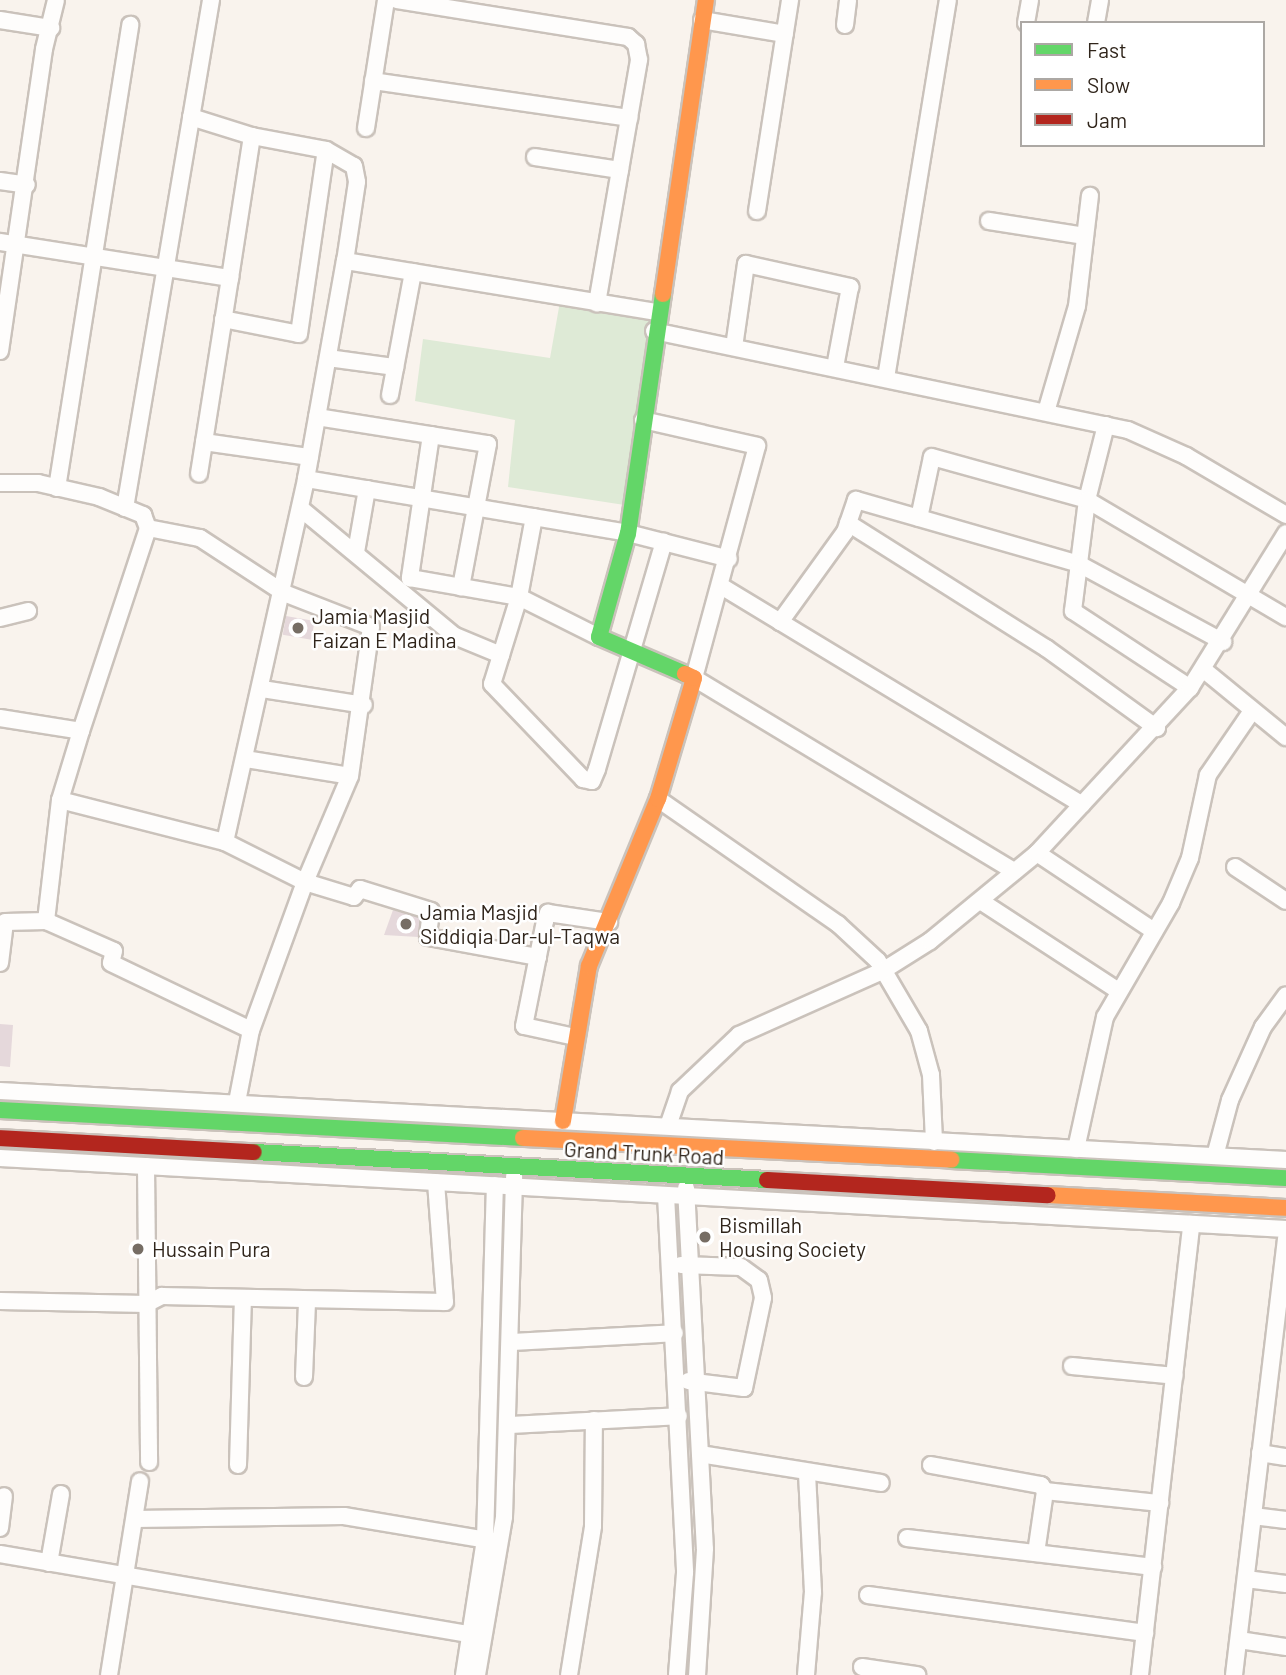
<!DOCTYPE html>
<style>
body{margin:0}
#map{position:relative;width:1286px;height:1675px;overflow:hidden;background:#f9f3ed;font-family:Barlow,sans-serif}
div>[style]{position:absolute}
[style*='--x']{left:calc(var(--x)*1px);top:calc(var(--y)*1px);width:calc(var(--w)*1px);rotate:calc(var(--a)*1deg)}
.green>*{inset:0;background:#deead6}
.building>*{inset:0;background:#e5d8db;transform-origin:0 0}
.roads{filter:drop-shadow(2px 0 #cac2bb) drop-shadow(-2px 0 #cac2bb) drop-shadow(0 2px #cac2bb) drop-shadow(0 -2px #cac2bb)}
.street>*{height:16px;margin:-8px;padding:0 8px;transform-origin:8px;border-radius:8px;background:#fefdfc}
.fast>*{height:16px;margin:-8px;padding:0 8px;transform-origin:8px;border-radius:8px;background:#63d668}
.slow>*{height:16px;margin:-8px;padding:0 8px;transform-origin:8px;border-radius:8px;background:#ff974d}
.jam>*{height:16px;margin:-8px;padding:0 8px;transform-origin:8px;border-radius:8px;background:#b3261e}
.dots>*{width:19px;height:19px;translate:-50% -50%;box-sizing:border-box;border:4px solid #fff;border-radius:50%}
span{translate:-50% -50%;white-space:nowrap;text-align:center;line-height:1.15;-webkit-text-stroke:5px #fff;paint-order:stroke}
.poi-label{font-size:21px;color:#30251b}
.left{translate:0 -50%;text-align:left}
.street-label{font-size:21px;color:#30251b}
.legend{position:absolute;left:1020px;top:21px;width:245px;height:126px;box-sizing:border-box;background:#fff;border:2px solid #aca8a4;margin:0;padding:9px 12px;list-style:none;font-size:21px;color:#30251b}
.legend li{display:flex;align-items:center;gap:14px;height:35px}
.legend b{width:35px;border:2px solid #aca8a4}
</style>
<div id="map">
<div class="green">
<div style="clip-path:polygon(561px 296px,657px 312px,631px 506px,508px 487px,515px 420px,415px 401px,423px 339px,550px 358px)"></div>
</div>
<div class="building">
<div style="left:286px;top:616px;width:29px;height:19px;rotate:10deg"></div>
<div style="clip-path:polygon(393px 910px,420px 918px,418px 937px,384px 935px)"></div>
<div style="clip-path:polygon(0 1024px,13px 1025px,10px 1067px,0 1066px)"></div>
</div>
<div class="roads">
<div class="street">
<div style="--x:397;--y:0;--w:234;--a:9.1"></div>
<div style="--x:628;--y:37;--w:11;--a:41"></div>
<div style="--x:636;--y:44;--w:16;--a:79"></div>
<div style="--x:639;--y:60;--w:247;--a:99.8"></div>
<div style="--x:0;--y:20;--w:52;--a:8.9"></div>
<div style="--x:702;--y:20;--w:84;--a:9.6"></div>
<div style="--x:1026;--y:23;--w:23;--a:-80"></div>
<div style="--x:1096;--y:23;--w:23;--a:-80"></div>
<div style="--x:845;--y:25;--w:25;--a:-83"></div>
<div style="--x:373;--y:81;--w:259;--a:8.2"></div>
<div style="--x:191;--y:117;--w:64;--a:17.3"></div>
<div style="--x:252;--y:136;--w:144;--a:98.8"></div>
<div style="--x:366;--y:128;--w:130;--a:-81.1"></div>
<div style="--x:252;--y:136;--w:75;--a:10.7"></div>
<div style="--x:326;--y:150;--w:32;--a:30"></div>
<div style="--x:354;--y:166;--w:16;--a:79"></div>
<div style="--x:357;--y:182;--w:80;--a:98.6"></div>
<div style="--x:535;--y:157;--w:86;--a:8.7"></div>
<div style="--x:0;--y:181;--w:27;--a:8"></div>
<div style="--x:757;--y:211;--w:214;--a:-81.1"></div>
<div style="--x:989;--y:221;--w:97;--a:8.9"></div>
<div style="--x:0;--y:242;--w:233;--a:8.9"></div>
<div style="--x:230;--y:278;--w:198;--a:99"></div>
<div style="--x:223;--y:319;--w:77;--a:11.2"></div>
<div style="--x:299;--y:334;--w:186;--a:-81.7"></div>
<div style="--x:654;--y:331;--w:484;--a:11.8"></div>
<div style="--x:1128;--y:430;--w:64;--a:24.1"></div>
<div style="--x:1186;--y:456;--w:116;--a:30.5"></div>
<div style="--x:734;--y:347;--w:84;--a:-81.8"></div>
<div style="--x:746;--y:264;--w:107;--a:12.5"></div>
<div style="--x:850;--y:287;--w:81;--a:100.6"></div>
<div style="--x:0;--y:351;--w:305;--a:-81.7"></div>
<div style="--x:44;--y:49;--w:50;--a:-76.2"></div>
<div style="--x:328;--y:358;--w:68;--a:7.7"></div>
<div style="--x:886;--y:378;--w:383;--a:-80.7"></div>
<div style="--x:390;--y:395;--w:125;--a:-79.4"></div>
<div style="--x:1046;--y:412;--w:110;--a:-73.7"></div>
<div style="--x:1077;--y:306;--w:111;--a:-83.3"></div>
<div style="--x:317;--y:417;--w:173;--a:9"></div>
<div style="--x:488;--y:444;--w:146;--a:100.7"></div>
<div style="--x:643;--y:420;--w:117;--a:12.8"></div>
<div style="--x:757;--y:446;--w:240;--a:105.2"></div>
<div style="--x:694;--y:678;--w:374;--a:31.1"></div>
<div style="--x:1106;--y:425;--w:77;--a:104.2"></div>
<div style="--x:1087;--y:500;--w:112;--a:97.2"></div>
<div style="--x:1073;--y:611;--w:140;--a:33.3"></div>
<div style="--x:431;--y:435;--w:145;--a:98.4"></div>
<div style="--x:410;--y:578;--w:111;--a:9.9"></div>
<div style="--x:519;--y:597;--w:89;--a:26.6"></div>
<div style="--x:204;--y:442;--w:107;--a:8.1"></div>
<div style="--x:306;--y:479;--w:221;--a:-79.9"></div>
<div style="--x:345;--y:261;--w:316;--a:9.3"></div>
<div style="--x:0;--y:483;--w:38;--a:0"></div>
<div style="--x:38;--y:483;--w:63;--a:12.9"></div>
<div style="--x:99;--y:497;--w:48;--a:22.2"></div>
<div style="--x:143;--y:515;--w:14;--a:69"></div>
<div style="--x:57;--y:488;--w:469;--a:-81"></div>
<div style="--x:125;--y:508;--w:515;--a:-80.39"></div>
<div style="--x:300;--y:508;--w:201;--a:39.6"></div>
<div style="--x:455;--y:636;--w:50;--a:22.4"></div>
<div style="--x:534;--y:517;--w:81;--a:100.6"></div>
<div style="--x:519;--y:597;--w:91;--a:107.2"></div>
<div style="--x:492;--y:684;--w:132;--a:46.2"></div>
<div style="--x:583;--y:779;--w:9;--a:13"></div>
<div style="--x:592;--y:781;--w:13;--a:-67"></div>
<div style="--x:597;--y:769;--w:237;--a:-73.6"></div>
<div style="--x:919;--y:518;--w:62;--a:-78"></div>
<div style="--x:932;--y:457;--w:161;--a:15.5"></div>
<div style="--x:1087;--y:500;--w:231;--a:30.5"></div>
<div style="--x:848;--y:523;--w:234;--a:32.3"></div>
<div style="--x:1046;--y:648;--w:137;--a:35.8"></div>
<div style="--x:356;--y:552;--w:64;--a:-80.1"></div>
<div style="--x:721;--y:586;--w:422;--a:31.2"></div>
<div style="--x:0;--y:618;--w:29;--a:-14"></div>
<div style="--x:780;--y:622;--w:111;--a:-54.2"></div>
<div style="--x:845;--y:532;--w:34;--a:-71"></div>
<div style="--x:856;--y:500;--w:232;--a:16"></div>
<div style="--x:1079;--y:564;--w:164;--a:28.4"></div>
<div style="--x:1204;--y:670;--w:106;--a:39.3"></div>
<div style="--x:262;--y:689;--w:103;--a:8.9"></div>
<div style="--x:0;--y:718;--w:82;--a:9.1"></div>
<div style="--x:81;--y:731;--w:72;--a:106.9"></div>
<div style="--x:60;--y:800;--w:122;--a:96.6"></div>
<div style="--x:46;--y:921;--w:74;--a:23.8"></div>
<div style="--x:114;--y:951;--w:12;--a:104"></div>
<div style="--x:111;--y:963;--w:155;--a:25.6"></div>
<div style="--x:251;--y:1030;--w:73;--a:101"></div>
<div style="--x:81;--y:731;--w:214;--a:-71.7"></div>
<div style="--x:148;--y:528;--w:53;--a:10.9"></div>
<div style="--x:200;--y:538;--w:100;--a:33.2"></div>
<div style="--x:284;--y:593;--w:93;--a:21.3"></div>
<div style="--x:371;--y:627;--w:150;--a:98"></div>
<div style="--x:350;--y:776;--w:115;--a:113"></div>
<div style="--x:305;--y:882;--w:51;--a:17"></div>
<div style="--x:354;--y:897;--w:10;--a:-53"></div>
<div style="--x:360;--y:889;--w:74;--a:17.2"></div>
<div style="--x:431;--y:911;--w:26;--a:97"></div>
<div style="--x:428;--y:937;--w:112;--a:10.3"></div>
<div style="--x:245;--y:759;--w:106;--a:9.2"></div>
<div style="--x:658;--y:799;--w:219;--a:34.8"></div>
<div style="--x:838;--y:924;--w:54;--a:42.8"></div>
<div style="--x:878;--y:961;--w:81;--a:59.6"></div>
<div style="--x:919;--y:1031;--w:46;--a:74.7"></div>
<div style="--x:931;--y:1075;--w:67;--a:87.4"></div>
<div style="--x:60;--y:800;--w:170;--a:14.3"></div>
<div style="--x:225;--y:842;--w:89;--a:26.6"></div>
<div style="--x:305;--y:882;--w:158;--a:110"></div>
<div style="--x:225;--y:842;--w:372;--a:-77.4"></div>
<div style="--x:306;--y:479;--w:326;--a:9.5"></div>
<div style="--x:628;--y:533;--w:104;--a:14.4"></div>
<div style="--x:1037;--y:853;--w:141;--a:33.7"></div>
<div style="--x:1235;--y:867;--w:61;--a:33.7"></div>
<div style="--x:982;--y:902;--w:161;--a:33.1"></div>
<div style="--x:0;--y:963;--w:41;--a:-83"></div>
<div style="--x:5;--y:922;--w:41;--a:-1.4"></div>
<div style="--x:575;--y:1037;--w:52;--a:-167.8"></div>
<div style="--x:524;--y:1026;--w:107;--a:-78.7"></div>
<div style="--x:545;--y:921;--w:9;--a:-69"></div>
<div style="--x:548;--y:913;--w:62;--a:8.4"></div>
<div style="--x:0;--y:1091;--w:1288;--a:3.07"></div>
<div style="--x:668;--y:1126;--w:37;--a:-71"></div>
<div style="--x:680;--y:1091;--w:81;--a:-43.5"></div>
<div style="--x:739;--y:1035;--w:159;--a:-24.1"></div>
<div style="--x:884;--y:970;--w:54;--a:-32.2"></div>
<div style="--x:930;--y:941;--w:139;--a:-39.4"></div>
<div style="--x:1037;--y:853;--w:225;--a:-47.2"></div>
<div style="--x:1190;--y:688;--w:182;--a:-58.2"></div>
<div style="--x:1076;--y:1149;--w:135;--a:-77.6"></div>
<div style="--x:1105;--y:1017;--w:132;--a:-59.9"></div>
<div style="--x:1171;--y:903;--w:49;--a:-67.1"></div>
<div style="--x:1190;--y:858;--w:85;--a:-77.8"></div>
<div style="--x:1208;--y:775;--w:78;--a:-55.5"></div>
<div style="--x:1215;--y:1156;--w:58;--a:-75"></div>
<div style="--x:1230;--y:1100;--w:80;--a:-65.7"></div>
<div style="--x:1263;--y:1027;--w:39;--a:-54"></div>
<div style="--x:0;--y:1158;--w:1288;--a:3.16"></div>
<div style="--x:146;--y:1166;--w:296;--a:89.4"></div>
<div style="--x:686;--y:1188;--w:361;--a:87"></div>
<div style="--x:705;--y:1549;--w:126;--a:93.6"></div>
<div style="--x:666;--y:1195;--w:378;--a:87.1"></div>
<div style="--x:685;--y:1573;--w:102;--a:94.5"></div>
<div style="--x:681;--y:1265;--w:60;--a:1.9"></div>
<div style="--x:741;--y:1267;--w:22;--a:36"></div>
<div style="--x:759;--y:1280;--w:18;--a:77"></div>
<div style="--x:763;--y:1298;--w:92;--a:101.9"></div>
<div style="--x:744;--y:1388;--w:56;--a:-172.9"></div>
<div style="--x:0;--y:1301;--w:146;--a:1.2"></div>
<div style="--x:146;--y:1304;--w:18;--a:-27"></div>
<div style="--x:162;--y:1296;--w:283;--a:1.2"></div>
<div style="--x:445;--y:1302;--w:120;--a:-94.3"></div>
<div style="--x:511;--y:1342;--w:164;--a:-3.1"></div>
<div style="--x:1072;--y:1366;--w:103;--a:5.5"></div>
<div style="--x:304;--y:1377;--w:75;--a:-87.7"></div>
<div style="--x:509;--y:1425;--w:170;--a:-3"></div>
<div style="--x:1260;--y:1453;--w:26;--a:9"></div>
<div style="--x:700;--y:1454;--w:183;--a:9.1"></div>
<div style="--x:238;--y:1465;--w:165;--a:-88.3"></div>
<div style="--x:931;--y:1465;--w:112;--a:10.3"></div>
<div style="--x:1041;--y:1485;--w:7;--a:56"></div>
<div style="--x:1045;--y:1491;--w:116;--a:6"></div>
<div style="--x:1253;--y:1516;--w:33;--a:7"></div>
<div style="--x:135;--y:1519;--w:209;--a:-0.8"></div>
<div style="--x:344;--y:1516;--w:152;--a:9.5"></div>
<div style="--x:0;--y:1528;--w:32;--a:-83"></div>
<div style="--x:907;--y:1538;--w:248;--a:6.7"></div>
<div style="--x:1036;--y:1553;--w:63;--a:-81.7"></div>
<div style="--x:0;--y:1554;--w:477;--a:9.7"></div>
<div style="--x:49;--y:1563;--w:70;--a:-80.1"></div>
<div style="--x:1246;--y:1579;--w:40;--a:7.1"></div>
<div style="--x:868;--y:1595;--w:280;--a:7.8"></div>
<div style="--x:1239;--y:1640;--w:48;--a:8.5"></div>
<div style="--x:862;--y:1667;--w:56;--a:8.3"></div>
<div style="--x:109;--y:1675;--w:196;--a:-80.9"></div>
<div style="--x:464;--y:1675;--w:137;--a:-81.2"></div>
<div style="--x:485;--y:1540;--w:355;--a:-88.4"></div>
<div style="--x:477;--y:1675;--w:160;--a:-80.3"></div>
<div style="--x:504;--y:1517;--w:341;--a:-88.3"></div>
<div style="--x:569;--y:1675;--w:151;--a:-80.8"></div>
<div style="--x:593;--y:1526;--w:106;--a:-89.5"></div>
<div style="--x:806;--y:1675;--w:83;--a:-85.2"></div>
<div style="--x:813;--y:1592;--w:120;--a:-92.9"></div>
<div style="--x:1140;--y:1675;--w:454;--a:-83.5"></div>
<div style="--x:1234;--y:1675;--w:440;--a:-83.2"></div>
</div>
<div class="fast">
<div style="--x:663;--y:294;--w:242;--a:98.3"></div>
<div style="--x:628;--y:533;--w:108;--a:105.6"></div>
<div style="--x:599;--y:637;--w:94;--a:23.3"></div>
<div style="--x:0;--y:1110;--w:524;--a:3.06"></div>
<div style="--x:254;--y:1152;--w:514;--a:3.12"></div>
<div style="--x:951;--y:1160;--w:335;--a:3.1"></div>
</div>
<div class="slow">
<div style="--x:663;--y:294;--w:297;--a:-81.7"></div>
<div style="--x:563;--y:1121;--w:157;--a:-80.5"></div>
<div style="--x:589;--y:966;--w:181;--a:-67.6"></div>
<div style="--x:658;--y:799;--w:126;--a:-73.4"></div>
<div style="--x:694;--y:678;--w:10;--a:-156"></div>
<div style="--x:523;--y:1138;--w:429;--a:2.9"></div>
<div style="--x:1048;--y:1195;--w:238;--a:3.1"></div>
</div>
<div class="jam">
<div style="--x:0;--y:1138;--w:254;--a:3.2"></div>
<div style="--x:767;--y:1180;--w:281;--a:3.1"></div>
</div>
</div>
<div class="dots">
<div style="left:298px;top:628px;background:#766d64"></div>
<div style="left:406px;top:924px;background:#766d64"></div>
<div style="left:705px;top:1237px;background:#766d64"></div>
<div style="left:138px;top:1249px;background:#766d64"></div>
</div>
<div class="poi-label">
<span class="left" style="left:312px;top:628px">Jamia Masjid<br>Faizan E Madina</span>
<span class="left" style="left:420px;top:924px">Jamia Masjid<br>Siddiqia Dar-ul-Taqwa</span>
<span class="left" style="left:719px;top:1237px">Bismillah<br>Housing Society</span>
<span class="left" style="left:152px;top:1249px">Hussain Pura</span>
</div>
<div class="street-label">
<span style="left:644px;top:1153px;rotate:3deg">Grand Trunk Road</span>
</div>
<ul class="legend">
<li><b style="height:9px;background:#63d668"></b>Fast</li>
<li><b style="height:9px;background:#ff974d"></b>Slow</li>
<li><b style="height:9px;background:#b3261e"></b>Jam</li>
</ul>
</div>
